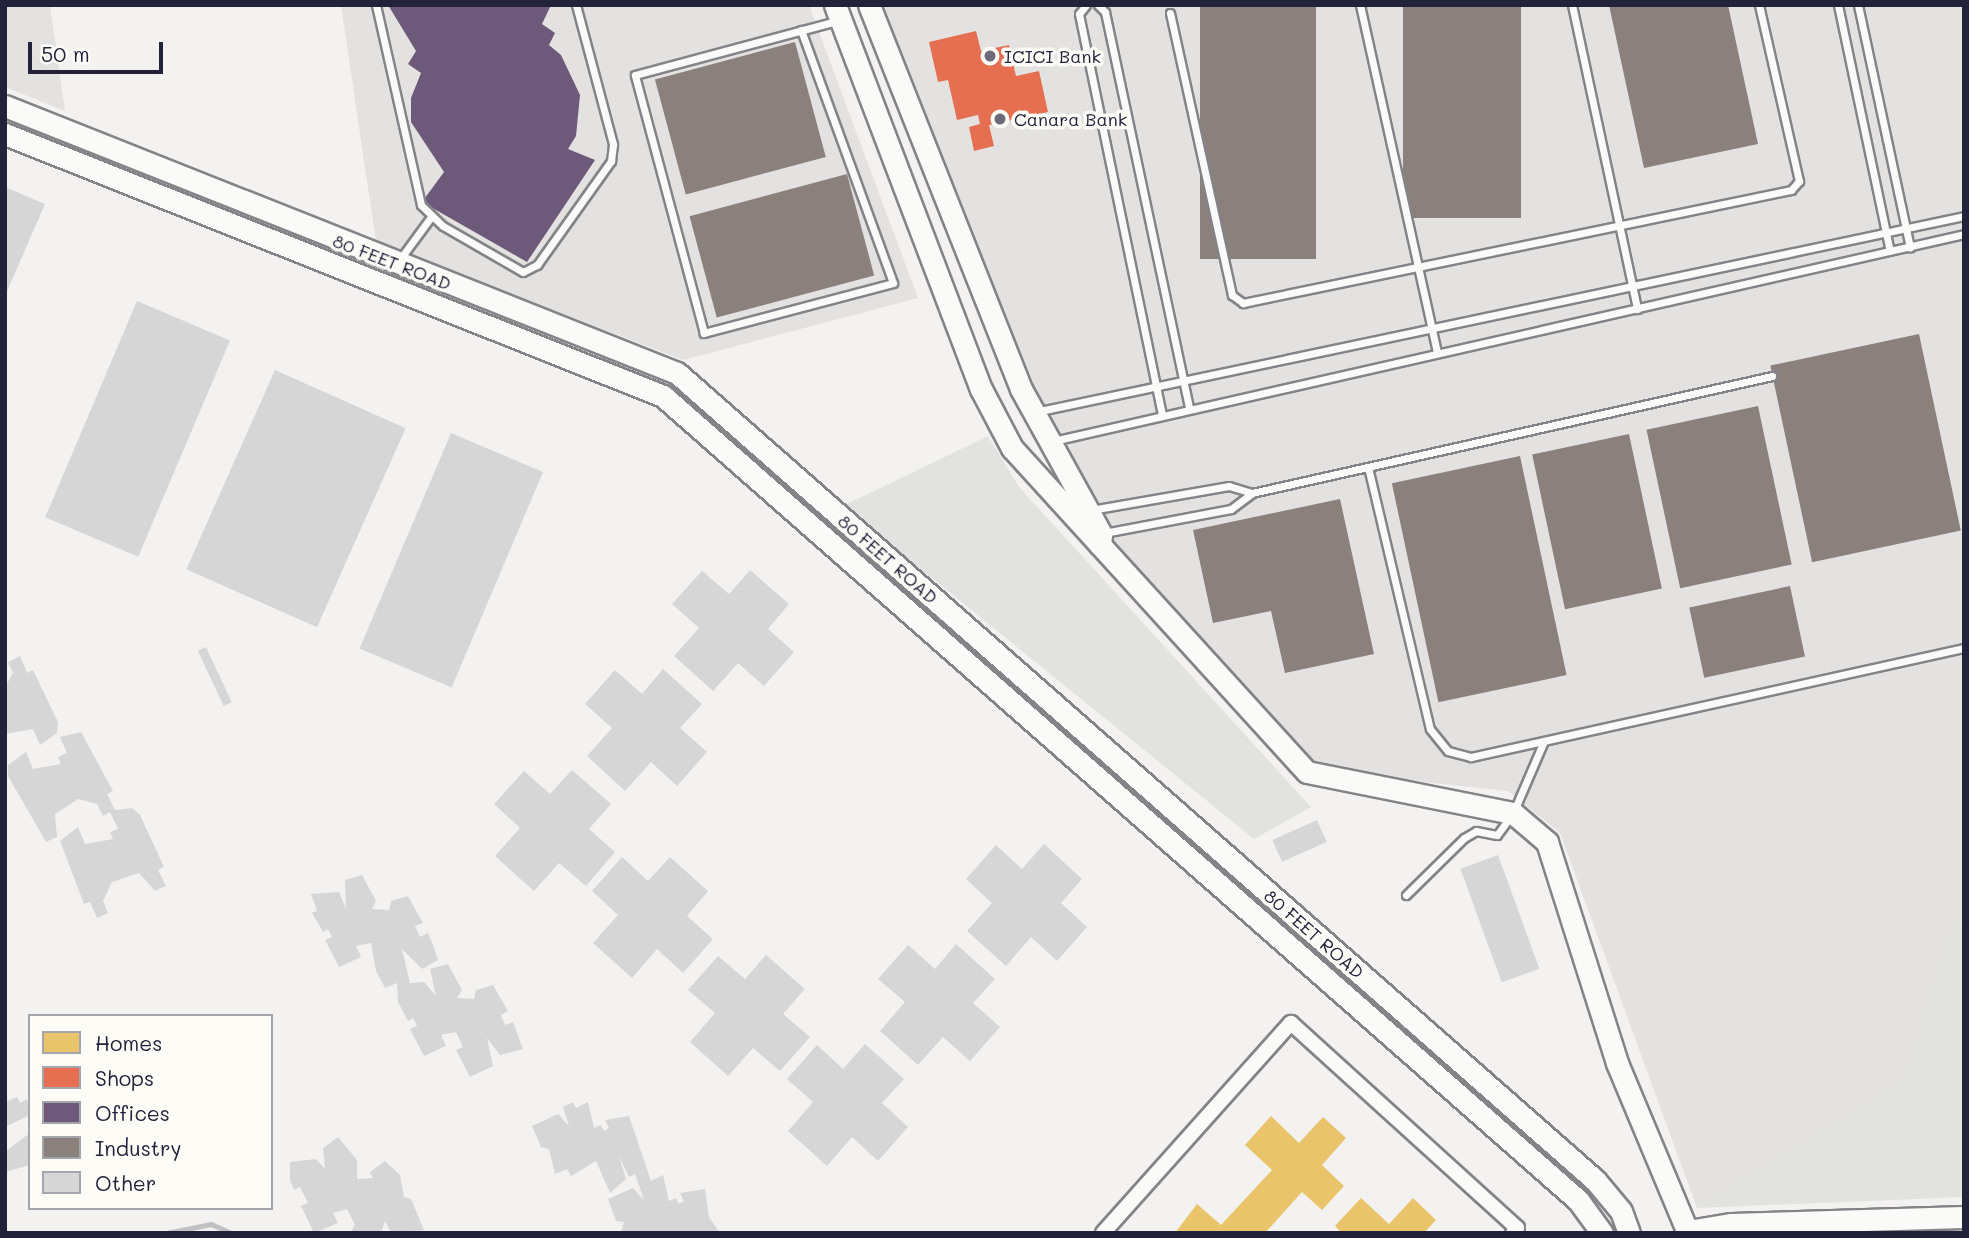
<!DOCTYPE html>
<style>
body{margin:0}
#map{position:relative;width:1969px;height:1238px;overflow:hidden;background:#f3f2f0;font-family:Mali,sans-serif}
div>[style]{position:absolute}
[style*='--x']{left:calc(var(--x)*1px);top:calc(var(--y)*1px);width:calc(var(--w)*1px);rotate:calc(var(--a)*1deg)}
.built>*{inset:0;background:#e3e2e1}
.green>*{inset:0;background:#e2e2e1}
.homes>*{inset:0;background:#e9c46a}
.shops>*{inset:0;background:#e76f51}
.offices>*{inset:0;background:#6d597a}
.industry>*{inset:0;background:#8a817c;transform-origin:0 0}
.stream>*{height:5px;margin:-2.5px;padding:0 2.5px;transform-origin:2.5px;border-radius:2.5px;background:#c1c1c5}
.building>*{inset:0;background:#d7d6d6;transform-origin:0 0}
.roads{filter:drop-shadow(2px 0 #848488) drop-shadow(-2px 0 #848488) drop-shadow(0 2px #848488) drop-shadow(0 -2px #848488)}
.lane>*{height:7px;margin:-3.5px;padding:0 3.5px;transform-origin:3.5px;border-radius:3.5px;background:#fafaf8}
.street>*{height:14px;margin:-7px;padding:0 7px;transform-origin:7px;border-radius:7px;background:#fafaf8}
.secondary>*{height:21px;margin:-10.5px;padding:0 10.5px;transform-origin:10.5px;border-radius:10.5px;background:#fafaf8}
.dots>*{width:19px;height:19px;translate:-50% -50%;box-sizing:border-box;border:4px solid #fdfcf7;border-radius:50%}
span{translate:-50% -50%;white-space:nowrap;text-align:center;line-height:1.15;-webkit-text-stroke:7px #fdfcf7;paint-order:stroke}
.poi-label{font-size:18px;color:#22223b}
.left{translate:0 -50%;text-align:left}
.street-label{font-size:18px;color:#22223b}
.frame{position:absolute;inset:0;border:7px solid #22223b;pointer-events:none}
.legend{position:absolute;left:28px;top:1014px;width:245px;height:196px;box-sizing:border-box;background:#fdfcf7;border:2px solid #a5a5ac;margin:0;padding:9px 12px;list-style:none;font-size:21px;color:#22223b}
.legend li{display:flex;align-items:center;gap:14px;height:35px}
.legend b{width:35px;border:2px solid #a5a5ac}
.scale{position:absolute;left:28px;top:42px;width:135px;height:32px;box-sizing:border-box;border:4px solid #22223b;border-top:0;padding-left:9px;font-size:21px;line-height:24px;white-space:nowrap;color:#22223b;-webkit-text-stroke:5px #fdfcf7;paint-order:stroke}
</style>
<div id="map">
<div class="built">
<div style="clip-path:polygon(5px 5px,50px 5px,65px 111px,5px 87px)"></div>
<div style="clip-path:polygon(341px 5px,809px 5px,918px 298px,683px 360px,376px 242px)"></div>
<div style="clip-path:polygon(881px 5px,1964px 5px,1964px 921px,1952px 930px,1905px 1082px,1697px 1208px,1560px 833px,1508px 791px,1349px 774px,1297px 755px,1110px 545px,1012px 358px)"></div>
</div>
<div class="green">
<div style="clip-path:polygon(988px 436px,1019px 487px,1311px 807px,1254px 839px,843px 506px)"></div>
<div style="clip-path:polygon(1964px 921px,1964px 1197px,1697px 1208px,1905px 1082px,1952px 930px)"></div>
<div style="clip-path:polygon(1964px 1227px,1964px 1233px,1861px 1230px)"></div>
</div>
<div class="homes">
<div style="clip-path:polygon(1271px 1116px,1299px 1143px,1323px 1117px,1346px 1138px,1322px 1165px,1344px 1186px,1322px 1210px,1302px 1192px,1265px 1233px,1175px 1233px,1197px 1204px,1221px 1225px,1272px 1170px,1245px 1145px)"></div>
<div style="clip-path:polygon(1361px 1198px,1389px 1224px,1413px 1198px,1436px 1220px,1424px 1233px,1342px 1233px,1335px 1226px)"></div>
</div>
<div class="shops">
<div style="clip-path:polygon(976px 31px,981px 51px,1009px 45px,1016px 76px,1039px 71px,1048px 112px,989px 125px,994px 146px,974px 151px,969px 127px,980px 124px,978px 115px,957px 120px,948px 80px,938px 82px,929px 42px)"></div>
</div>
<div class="offices">
<div style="clip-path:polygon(388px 5px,551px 5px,542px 24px,555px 33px,549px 45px,561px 55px,580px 95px,576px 136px,568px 149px,595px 160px,527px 262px,422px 202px,444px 172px,411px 122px,411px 98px,421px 73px,408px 64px,416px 51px)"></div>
</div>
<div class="industry">
<div style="left:1200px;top:5px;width:116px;height:254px"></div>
<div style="left:1403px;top:5px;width:118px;height:213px"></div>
<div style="clip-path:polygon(1609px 5px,1728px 5px,1758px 144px,1644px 168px)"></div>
<div style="left:795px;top:42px;width:119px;height:145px;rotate:75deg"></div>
<div style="left:847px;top:174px;width:105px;height:163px;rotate:75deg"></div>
<div style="left:1919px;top:334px;width:201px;height:152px;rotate:78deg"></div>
<div style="left:1758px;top:406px;width:162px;height:114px;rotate:78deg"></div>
<div style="left:1629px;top:434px;width:158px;height:99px;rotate:78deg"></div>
<div style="left:1520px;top:456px;width:224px;height:131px;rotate:78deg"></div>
<div style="clip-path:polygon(1340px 499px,1374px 654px,1285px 673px,1271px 611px,1213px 623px,1193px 530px)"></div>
<div style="left:1790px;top:586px;width:72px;height:103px;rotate:78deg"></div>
</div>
<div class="stream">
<div style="--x:166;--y:1233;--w:46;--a:-11.3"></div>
<div style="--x:211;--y:1224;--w:22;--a:24"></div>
</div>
<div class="building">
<div style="clip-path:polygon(5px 187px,45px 204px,5px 296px)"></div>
<div style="left:137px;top:301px;width:101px;height:235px;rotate:23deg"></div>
<div style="left:275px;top:370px;width:143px;height:218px;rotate:24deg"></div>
<div style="left:451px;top:433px;width:100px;height:234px;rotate:23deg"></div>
<div style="clip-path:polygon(750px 570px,789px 604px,768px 629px,794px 652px,764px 686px,738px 663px,713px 691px,674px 656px,699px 628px,672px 604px,702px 571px,729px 594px)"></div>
<div style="left:206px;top:647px;width:61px;height:9px;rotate:65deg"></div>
<div style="clip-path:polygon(20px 656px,27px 673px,33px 670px,58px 722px,57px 733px,40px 745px,33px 729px,5px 734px,5px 687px,13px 673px,8px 662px)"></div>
<div style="clip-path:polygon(663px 669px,702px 704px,680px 728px,707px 752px,677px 786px,651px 762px,625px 791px,587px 756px,612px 728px,585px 704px,615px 670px,642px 694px)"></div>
<div style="clip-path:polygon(81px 732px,113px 791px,107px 794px,115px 810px,132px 808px,140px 815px,164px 867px,158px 870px,166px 886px,155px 891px,139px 873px,112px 882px,103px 901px,108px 913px,97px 918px,90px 902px,84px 904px,60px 841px,78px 827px,85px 844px,113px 839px,110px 832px,118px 829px,110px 812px,103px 816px,97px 804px,78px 799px,55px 814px,57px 837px,46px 842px,8px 776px,8px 765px,26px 752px,33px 769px,61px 764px,58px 757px,67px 753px,60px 737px)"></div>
<div style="clip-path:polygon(572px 770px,611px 804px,589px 829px,615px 852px,586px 886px,559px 863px,534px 891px,495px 856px,520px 828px,494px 804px,524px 771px,550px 794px)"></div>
<div style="left:1317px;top:820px;width:24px;height:49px;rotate:66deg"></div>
<div style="clip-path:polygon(1044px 844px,1082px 879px,1061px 903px,1087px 927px,1057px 961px,1031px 937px,1006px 966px,967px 931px,992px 903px,966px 879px,996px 845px,1022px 869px)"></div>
<div style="left:1498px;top:855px;width:121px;height:40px;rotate:70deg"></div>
<div style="clip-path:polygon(622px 857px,648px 881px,670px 857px,708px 891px,687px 916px,713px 939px,683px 973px,657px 949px,632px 978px,593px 943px,618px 915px,592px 891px)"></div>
<div style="clip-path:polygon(362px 875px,376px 901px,372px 909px,389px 910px,391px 901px,408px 896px,423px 923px,415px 926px,420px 937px,428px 933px,432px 942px,438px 960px,422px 969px,402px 949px,410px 983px,424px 982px,436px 996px,430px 969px,448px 964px,462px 990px,457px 998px,474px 999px,476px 990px,493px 985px,508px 1011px,501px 1015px,505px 1025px,513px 1022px,523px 1049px,500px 1055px,487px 1038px,493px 1066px,470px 1077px,456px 1050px,463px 1047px,456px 1032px,441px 1035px,446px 1046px,424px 1056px,410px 1029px,417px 1026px,413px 1018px,408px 1021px,398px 1002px,397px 983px,385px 988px,376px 971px,371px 943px,356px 946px,361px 957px,339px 967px,325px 940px,332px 937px,328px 929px,323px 932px,312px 913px,317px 911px,311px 894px,339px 892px,346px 909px,345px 880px)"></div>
<div style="clip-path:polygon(956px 944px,995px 979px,973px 1003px,1000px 1027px,970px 1061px,943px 1037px,918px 1065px,880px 1031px,905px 1002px,878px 979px,908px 945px,935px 969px)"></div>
<div style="clip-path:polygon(766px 955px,805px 989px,783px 1014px,810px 1037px,780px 1071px,753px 1048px,728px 1076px,690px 1042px,715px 1013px,688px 990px,718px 956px,745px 979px)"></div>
<div style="clip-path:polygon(865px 1044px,904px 1079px,882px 1103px,908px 1127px,878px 1161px,852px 1137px,827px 1166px,788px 1131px,813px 1102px,787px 1079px,817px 1045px,843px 1069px)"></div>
<div style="clip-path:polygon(17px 1097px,20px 1103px,27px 1099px,30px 1115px,5px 1127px,5px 1102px)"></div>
<div style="clip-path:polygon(573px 1102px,576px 1108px,588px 1102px,594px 1128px,601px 1125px,604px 1131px,609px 1128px,605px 1120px,629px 1116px,651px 1181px,663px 1175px,669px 1201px,676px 1198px,679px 1204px,684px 1201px,680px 1193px,705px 1189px,709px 1217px,720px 1233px,621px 1233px,624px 1222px,616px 1221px,608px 1199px,633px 1188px,644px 1200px,635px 1174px,629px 1177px,619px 1156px,626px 1179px,610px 1193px,596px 1161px,571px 1176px,567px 1169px,555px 1174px,549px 1149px,541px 1147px,532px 1126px,558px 1114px,569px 1126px,563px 1107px)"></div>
<div style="clip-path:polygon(30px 1133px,30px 1165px,5px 1172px,5px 1152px)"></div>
<div style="clip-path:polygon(338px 1137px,357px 1160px,357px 1179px,373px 1178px,370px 1172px,385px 1161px,400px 1175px,404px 1197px,411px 1199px,424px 1230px,391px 1233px,385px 1221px,381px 1233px,350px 1233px,355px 1225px,347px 1209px,333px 1213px,338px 1223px,314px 1233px,301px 1206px,308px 1203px,300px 1187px,294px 1190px,290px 1180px,290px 1162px,316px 1159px,325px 1169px,323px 1148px)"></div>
</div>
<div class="roads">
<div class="lane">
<div style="--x:376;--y:5;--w:205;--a:77.3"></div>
<div style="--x:421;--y:205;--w:30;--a:44"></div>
<div style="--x:443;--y:226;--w:92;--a:29.9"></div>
<div style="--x:523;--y:272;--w:16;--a:-27"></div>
<div style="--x:537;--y:265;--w:128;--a:-54.6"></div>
<div style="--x:611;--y:161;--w:17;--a:-83"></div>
<div style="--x:613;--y:144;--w:144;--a:-104.9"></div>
<div style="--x:1086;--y:5;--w:11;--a:128"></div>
<div style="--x:1079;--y:14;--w:409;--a:78.3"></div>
<div style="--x:1098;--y:5;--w:10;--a:45"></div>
<div style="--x:1105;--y:12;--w:405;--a:78"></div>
<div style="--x:1360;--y:5;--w:355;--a:77.5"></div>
<div style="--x:1572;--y:5;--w:311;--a:77.9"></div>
<div style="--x:1838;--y:5;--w:251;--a:78.1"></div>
<div style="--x:1858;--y:5;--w:248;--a:77.9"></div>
<div style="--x:1170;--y:13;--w:289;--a:77.6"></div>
<div style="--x:1232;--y:295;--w:14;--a:36"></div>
<div style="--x:1243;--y:303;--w:560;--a:-11.65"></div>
<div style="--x:1791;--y:190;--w:12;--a:-48"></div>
<div style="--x:1799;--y:181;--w:180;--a:-102.8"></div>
<div style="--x:801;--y:30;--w:269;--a:70"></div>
<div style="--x:893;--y:283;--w:196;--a:165.2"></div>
<div style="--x:704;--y:333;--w:267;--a:-105"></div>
<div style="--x:635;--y:75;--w:209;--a:-15"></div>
<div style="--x:400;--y:259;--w:52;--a:-53.6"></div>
<div style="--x:1035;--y:412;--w:949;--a:-11.91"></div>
<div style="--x:1053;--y:441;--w:934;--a:-12.8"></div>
<div style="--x:1368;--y:467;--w:269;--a:76.7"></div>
<div style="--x:1430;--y:729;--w:28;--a:51"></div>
<div style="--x:1448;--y:751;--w:24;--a:15"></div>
<div style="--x:1471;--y:757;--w:505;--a:-12.47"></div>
<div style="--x:1091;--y:510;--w:140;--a:-9.9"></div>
<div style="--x:1229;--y:486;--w:24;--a:17"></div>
<div style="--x:1104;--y:533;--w:129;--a:-10.7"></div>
<div style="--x:1231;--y:509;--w:26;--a:-37"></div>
<div style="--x:1252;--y:493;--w:533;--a:-12.68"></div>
<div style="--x:1406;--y:895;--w:81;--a:-44.5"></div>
<div style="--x:1464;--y:838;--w:14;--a:-30"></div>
<div style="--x:1476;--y:831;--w:21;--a:11"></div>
<div style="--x:1497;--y:835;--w:27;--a:-54"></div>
<div style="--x:1513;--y:813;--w:78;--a:-66.7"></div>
</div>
<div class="street">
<div style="--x:1103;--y:1233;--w:282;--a:-48.2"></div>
<div style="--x:1291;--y:1023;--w:305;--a:42.2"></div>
<div style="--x:1517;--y:1228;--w:6;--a:129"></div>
</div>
<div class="secondary">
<div style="--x:835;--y:5;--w:411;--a:69.2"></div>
<div style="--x:981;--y:389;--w:67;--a:62.3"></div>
<div style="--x:1012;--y:448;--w:438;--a:47.7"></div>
<div style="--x:1307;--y:772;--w:210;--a:11.3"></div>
<div style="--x:1513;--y:813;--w:45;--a:40.5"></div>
<div style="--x:1547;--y:842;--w:232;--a:72.4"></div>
<div style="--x:1617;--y:1063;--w:184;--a:67.3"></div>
<div style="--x:869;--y:5;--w:413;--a:68.4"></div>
<div style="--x:1021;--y:389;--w:166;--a:61.1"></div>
<div style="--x:1101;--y:534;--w:11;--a:95"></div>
<div style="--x:5;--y:106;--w:723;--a:21.67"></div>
<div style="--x:677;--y:373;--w:1222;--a:41.32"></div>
<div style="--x:1595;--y:1180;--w:40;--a:50"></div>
<div style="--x:1621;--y:1211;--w:23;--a:70"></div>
<div style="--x:5;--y:134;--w:708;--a:21.71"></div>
<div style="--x:663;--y:396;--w:1218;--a:41.31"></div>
<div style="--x:1578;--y:1200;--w:41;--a:54"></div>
<div style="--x:1688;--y:1231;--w:44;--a:-9.2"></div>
<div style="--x:1731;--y:1224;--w:233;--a:-1.7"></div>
</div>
</div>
<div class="dots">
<div style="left:990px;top:56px;background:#6b6b7a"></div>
<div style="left:1000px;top:119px;background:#6b6b7a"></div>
</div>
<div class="poi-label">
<span class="left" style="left:1004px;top:56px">ICICI Bank</span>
<span class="left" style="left:1014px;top:119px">Canara Bank</span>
</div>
<div class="street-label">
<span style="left:392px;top:262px;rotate:21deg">80 FEET ROAD</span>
<span style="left:888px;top:559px;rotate:41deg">80 FEET ROAD</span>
<span style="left:1314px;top:934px;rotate:41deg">80 FEET ROAD</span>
</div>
<div class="frame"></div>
<ul class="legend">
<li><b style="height:19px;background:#e9c46a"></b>Homes</li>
<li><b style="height:19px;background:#e76f51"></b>Shops</li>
<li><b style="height:19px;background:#6d597a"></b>Offices</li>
<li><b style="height:19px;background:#8a817c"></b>Industry</li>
<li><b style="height:19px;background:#d7d6d6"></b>Other</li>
</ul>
<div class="scale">50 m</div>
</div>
